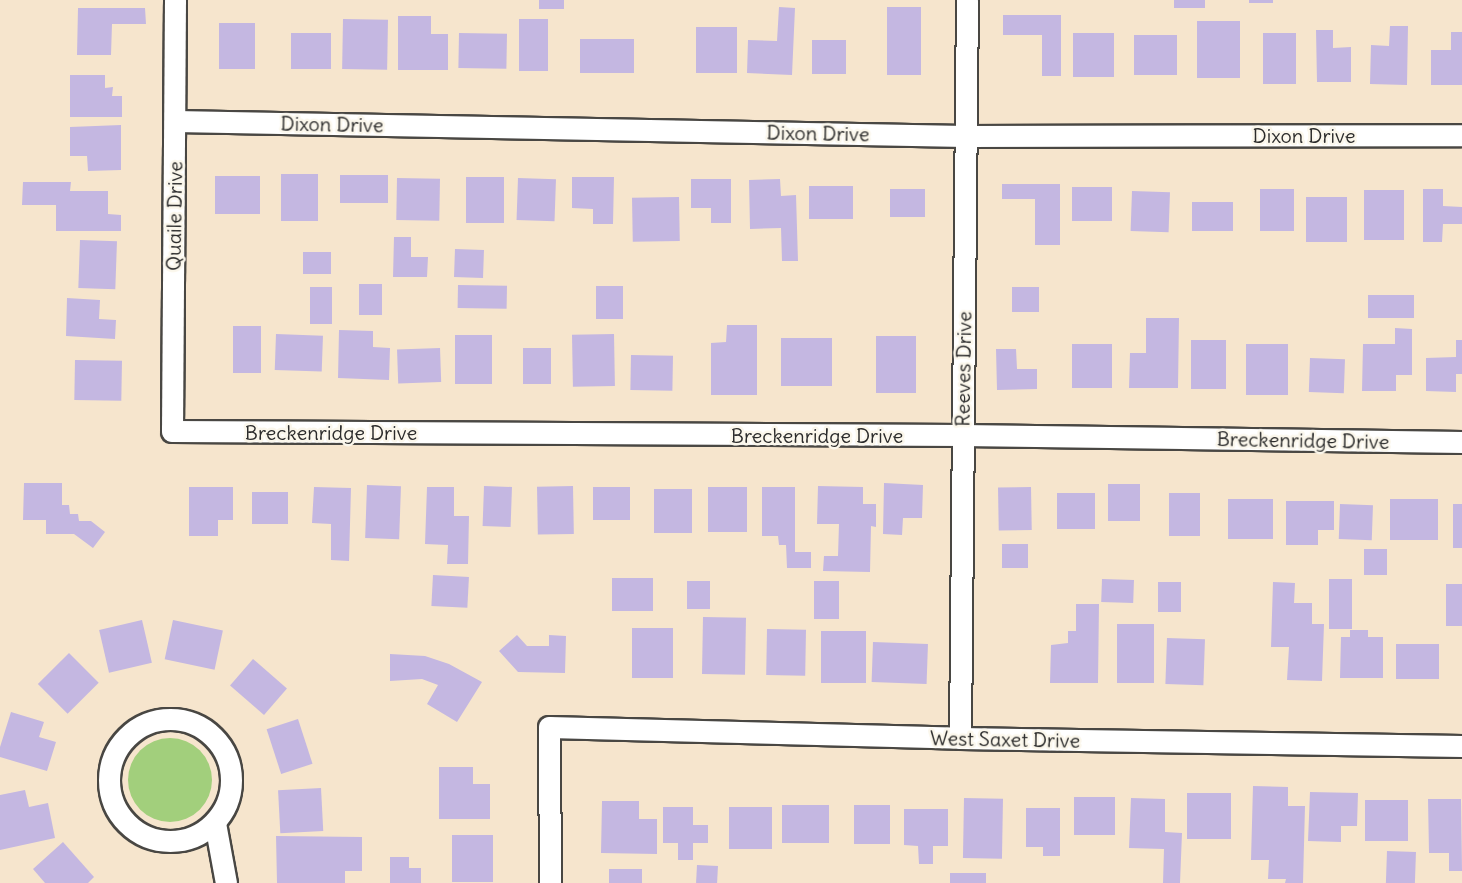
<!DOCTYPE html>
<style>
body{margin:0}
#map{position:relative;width:1462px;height:883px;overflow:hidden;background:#f6e5cd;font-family:Delius,sans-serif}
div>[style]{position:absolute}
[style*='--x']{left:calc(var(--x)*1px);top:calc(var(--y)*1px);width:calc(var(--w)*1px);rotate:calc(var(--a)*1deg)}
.green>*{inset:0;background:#a2cf7c}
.round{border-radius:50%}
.building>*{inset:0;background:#c4b7e1;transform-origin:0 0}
.roads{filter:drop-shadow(2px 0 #494743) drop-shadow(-2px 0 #494743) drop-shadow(0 2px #494743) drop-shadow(0 -2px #494743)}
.minor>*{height:21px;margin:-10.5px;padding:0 10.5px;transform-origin:10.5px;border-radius:10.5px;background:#fff}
.minor>.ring{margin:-10.5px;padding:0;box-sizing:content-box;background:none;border:21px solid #fff;border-radius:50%}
span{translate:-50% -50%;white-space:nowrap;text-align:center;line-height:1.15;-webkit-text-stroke:5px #fbf7ec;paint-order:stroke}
.street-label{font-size:20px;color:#2b2b2b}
</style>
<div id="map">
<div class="green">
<div class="round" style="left:128px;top:738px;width:84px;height:84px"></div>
</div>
<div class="building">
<div style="left:539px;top:0;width:25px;height:9px"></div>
<div style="left:1174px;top:0;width:31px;height:8px"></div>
<div style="left:1249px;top:0;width:24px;height:3px"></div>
<div style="clip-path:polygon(779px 7px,795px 8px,792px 75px,747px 73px,748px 40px,777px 41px)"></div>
<div style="left:887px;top:7px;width:34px;height:68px"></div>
<div style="clip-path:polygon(78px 8px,145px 8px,146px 24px,112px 24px,111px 55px,77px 55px)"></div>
<div style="clip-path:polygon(1003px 15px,1061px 15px,1061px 76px,1042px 76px,1042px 35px,1003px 35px)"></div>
<div style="clip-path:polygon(398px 16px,431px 16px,431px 34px,448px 34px,448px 70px,398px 70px)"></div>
<div style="left:343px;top:19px;width:45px;height:50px;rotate:1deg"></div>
<div style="left:519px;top:19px;width:29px;height:52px"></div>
<div style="left:1197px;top:21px;width:43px;height:57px"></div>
<div style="left:219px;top:23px;width:36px;height:46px"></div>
<div style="clip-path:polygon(1390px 26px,1408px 26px,1407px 85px,1370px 84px,1371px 45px,1389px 46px)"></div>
<div style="left:696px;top:27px;width:41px;height:46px"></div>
<div style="clip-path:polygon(1316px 30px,1333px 30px,1333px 48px,1351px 47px,1351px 82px,1317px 82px)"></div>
<div style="clip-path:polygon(1451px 32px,1462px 32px,1462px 85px,1431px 85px,1431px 50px,1451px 50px)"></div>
<div style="left:291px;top:33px;width:40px;height:36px"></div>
<div style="left:459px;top:33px;width:48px;height:35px;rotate:1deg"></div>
<div style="left:1073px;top:33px;width:41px;height:44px"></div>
<div style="left:1263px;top:33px;width:33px;height:51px"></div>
<div style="left:1134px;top:35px;width:43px;height:40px"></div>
<div style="left:580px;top:39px;width:54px;height:34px"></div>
<div style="left:812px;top:40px;width:34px;height:34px"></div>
<div style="clip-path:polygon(70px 75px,105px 75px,105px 88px,113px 87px,112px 96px,122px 96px,122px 117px,70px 117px)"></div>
<div style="clip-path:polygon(121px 125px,121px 170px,88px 171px,87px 156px,70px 156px,70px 127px)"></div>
<div style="left:281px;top:174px;width:37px;height:47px"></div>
<div style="left:340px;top:175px;width:48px;height:28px"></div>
<div style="left:215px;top:176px;width:45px;height:38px"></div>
<div style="left:466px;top:177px;width:38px;height:46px"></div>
<div style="clip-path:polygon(572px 177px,614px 177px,613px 224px,593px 224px,593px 209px,572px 208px)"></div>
<div style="left:397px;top:178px;width:43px;height:42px;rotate:1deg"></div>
<div style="left:518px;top:178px;width:38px;height:42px;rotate:2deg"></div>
<div style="clip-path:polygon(691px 179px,731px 179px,731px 223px,711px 223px,711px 208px,691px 208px)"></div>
<div style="clip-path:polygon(780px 179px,781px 196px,796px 195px,798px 261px,782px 261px,781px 228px,750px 229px,749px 180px)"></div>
<div style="clip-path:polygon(23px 182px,71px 182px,70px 191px,108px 191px,108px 214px,121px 215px,121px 231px,56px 231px,56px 205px,22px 205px)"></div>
<div style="clip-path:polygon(1002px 184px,1060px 184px,1060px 245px,1035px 245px,1035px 199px,1002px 199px)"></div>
<div style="left:809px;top:186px;width:44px;height:33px"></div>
<div style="left:1072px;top:187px;width:40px;height:34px"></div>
<div style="left:890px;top:189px;width:35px;height:28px"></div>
<div style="left:1260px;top:189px;width:34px;height:42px"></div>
<div style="clip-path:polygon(1423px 189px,1443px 189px,1443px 206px,1462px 207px,1462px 224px,1443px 224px,1442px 242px,1423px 242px)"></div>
<div style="left:1364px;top:190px;width:40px;height:50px"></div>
<div style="left:1132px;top:191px;width:38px;height:40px;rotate:2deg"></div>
<div style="left:679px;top:197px;width:44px;height:47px;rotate:89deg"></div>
<div style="left:1306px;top:197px;width:41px;height:45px"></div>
<div style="left:1192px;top:202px;width:41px;height:29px"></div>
<div style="clip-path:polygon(394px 237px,411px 237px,411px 257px,428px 257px,427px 277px,393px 277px)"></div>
<div style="left:80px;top:240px;width:37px;height:48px;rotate:2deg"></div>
<div style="left:455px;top:249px;width:29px;height:28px;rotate:2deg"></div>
<div style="left:303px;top:252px;width:28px;height:22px"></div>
<div style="left:359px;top:284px;width:23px;height:31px"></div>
<div style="left:458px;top:285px;width:49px;height:23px;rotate:1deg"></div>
<div style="left:596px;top:286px;width:27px;height:33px"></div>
<div style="left:310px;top:287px;width:22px;height:37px"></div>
<div style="left:1012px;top:287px;width:27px;height:25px"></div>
<div style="left:1368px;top:295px;width:46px;height:23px"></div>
<div style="clip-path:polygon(67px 298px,100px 300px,99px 319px,116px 320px,115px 339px,66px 336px)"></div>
<div style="clip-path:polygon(1146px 318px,1179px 318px,1178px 388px,1129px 388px,1130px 353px,1146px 353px)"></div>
<div style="clip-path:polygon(727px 325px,757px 325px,757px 395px,711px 395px,711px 343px,726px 342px)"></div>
<div style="left:233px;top:326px;width:28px;height:47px"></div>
<div style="clip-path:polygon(1395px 328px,1412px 329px,1412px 375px,1396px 375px,1396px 391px,1362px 391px,1363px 344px,1395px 344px)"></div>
<div style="clip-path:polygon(339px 330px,373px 331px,373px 347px,390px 348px,389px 380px,338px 378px)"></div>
<div style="left:276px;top:334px;width:47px;height:36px;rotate:2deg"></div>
<div style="left:614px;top:334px;width:52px;height:42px;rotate:89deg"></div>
<div style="left:455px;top:335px;width:37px;height:49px"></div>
<div style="left:876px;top:336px;width:40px;height:57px"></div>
<div style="left:781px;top:338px;width:51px;height:48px"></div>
<div style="left:1191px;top:340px;width:35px;height:49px"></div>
<div style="clip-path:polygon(1456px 340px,1462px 340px,1462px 374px,1456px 374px,1456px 392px,1426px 391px,1426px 358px,1456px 357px)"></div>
<div style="left:1072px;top:344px;width:40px;height:44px"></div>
<div style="left:1246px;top:344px;width:42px;height:51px"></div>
<div style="left:440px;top:348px;width:34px;height:43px;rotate:88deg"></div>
<div style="left:523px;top:348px;width:28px;height:36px"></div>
<div style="clip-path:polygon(996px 349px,1016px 349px,1017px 369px,1037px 369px,1037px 389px,997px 390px)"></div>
<div style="left:631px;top:355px;width:42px;height:35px;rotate:1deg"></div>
<div style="left:1310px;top:358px;width:35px;height:34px;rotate:2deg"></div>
<div style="left:75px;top:360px;width:47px;height:40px;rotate:1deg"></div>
<div style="clip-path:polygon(24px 483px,62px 483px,62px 505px,69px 505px,70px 514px,78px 514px,79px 521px,91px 521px,105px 532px,93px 548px,74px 534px,46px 534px,46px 520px,23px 520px)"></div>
<div style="clip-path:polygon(884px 483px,923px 485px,922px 518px,903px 518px,902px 535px,883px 534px)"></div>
<div style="left:1108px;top:484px;width:32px;height:37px"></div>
<div style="left:367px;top:485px;width:34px;height:53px;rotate:2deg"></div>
<div style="left:484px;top:486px;width:28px;height:40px;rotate:2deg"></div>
<div style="left:573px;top:486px;width:48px;height:36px;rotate:89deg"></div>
<div style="clip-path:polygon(818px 486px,863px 487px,863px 504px,876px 504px,876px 527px,871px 526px,870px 572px,823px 571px,824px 556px,838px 556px,839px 524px,817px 524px)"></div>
<div style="clip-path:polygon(189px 487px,233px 487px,233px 520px,218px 520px,218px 536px,189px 536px)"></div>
<div style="clip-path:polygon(314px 487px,351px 488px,349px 561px,331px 560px,331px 524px,312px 523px)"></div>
<div style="clip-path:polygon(427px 487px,454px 487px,454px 516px,469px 516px,468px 564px,447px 564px,448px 545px,425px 544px)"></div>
<div style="left:593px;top:487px;width:37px;height:33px"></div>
<div style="left:708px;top:487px;width:39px;height:45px"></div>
<div style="clip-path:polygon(762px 487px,795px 487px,795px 552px,811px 552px,811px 568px,787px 568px,786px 545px,779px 545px,778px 536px,762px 536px)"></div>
<div style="left:1031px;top:487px;width:43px;height:33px;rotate:89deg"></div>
<div style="left:654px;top:489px;width:38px;height:44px"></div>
<div style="left:252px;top:492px;width:36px;height:32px"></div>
<div style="left:1057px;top:493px;width:38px;height:36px"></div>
<div style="left:1200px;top:493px;width:43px;height:31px;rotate:90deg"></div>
<div style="left:1228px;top:499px;width:45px;height:40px"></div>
<div style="left:1390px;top:499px;width:48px;height:41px"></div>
<div style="clip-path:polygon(1286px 501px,1334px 501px,1334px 530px,1318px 530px,1318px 545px,1286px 545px)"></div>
<div style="left:1340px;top:504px;width:33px;height:35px;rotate:2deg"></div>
<div style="left:1453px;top:504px;width:9px;height:44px"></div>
<div style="left:1002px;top:544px;width:26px;height:24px"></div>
<div style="left:1364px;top:549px;width:23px;height:26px"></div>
<div style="left:433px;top:575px;width:36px;height:31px;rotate:3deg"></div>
<div style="left:612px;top:578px;width:41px;height:33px"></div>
<div style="left:1102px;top:579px;width:32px;height:23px;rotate:2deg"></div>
<div style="left:1329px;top:579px;width:23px;height:50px"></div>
<div style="left:687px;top:581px;width:23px;height:28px"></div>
<div style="left:814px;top:581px;width:25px;height:38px"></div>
<div style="left:1158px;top:582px;width:23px;height:30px"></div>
<div style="clip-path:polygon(1273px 582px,1295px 583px,1294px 603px,1312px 603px,1312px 624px,1324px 624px,1322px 681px,1287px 680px,1289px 647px,1271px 647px)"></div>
<div style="left:1446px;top:584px;width:16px;height:42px"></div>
<div style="clip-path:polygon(1076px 604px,1099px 604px,1098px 683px,1050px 683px,1051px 645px,1068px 643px,1068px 631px,1076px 631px)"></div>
<div style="left:703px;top:617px;width:43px;height:57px;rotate:1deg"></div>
<div style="left:142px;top:620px;width:44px;height:44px;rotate:77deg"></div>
<div style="left:173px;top:620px;width:51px;height:40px;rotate:12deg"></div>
<div style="left:1117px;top:624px;width:37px;height:59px"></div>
<div style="left:632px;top:628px;width:41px;height:50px"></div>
<div style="left:767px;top:629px;width:39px;height:46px;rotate:1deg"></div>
<div style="clip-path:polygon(1350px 630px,1368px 630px,1368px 637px,1383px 637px,1383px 678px,1340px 678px,1341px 637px,1350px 637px)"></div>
<div style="left:821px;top:631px;width:45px;height:52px"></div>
<div style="clip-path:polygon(517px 635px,527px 646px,549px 646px,549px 635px,566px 636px,565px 673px,518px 672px,499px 651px)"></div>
<div style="left:1167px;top:638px;width:38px;height:46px;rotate:2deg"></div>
<div style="left:873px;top:642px;width:55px;height:40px;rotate:2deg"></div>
<div style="left:1396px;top:644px;width:43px;height:35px"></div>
<div style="left:69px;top:653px;width:42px;height:44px;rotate:45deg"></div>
<div style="clip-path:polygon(390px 654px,425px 656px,449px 664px,482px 682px,457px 722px,427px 704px,438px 685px,422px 679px,390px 681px)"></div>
<div style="left:253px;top:659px;width:45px;height:35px;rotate:41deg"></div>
<div style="clip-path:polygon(11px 712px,44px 722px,39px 737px,56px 742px,47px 771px,0 757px,0 747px)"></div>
<div style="left:298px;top:719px;width:47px;height:33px;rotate:72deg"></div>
<div style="clip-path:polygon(439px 767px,473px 767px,473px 784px,490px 784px,490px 819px,439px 819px)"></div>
<div style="clip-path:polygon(1253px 786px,1288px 787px,1288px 806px,1305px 806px,1303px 883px,1285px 883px,1286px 879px,1268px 879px,1269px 860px,1251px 860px)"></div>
<div style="left:321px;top:788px;width:43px;height:43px;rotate:87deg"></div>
<div style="clip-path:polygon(25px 790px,29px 807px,48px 803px,55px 838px,0 850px,0 795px)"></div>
<div style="clip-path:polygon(1310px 792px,1358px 793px,1357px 826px,1341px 826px,1341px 842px,1308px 841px)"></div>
<div style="left:1187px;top:793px;width:44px;height:46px"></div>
<div style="left:1074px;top:797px;width:41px;height:38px"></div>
<div style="left:964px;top:798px;width:39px;height:60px;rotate:1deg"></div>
<div style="clip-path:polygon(1131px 798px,1165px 799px,1165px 832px,1182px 833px,1180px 883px,1163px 883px,1164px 849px,1129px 848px)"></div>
<div style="clip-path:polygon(1428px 799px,1461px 799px,1462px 871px,1449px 871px,1449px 853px,1429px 853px)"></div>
<div style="left:1365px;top:800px;width:43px;height:41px"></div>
<div style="clip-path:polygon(602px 801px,639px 801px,639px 819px,657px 819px,657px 854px,601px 853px)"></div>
<div style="left:782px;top:805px;width:47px;height:38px"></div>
<div style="left:854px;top:805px;width:36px;height:39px"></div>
<div style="clip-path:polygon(663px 807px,693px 807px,693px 825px,708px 825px,708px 843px,693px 843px,693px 860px,678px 860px,678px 843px,663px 843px)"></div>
<div style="left:729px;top:807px;width:43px;height:42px"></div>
<div style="clip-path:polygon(1026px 808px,1060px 808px,1060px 856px,1043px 856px,1043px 847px,1026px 847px)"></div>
<div style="clip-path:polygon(904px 809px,948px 809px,948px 846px,933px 846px,933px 864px,919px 864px,918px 846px,904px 845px)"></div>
<div style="left:452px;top:835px;width:41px;height:47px"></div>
<div style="clip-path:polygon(276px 836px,362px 837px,362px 871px,345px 871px,345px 883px,277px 883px)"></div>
<div style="clip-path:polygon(63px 842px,94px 877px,88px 883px,45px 883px,33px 869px)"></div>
<div style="left:1387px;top:851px;width:29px;height:32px;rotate:2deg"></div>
<div style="clip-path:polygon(390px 857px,409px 857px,409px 868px,421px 868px,421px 883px,390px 883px)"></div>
<div style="left:697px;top:865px;width:21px;height:18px;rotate:3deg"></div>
<div style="left:609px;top:869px;width:33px;height:14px"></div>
<div style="left:950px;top:873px;width:36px;height:10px"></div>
</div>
<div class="roads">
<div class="minor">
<div style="--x:175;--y:0;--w:431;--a:90.4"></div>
<div style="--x:172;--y:431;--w:790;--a:0.29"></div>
<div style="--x:962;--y:435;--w:500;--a:0.8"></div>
<div style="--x:175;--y:121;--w:790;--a:1.09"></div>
<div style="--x:965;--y:136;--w:497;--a:-0.1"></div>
<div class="ring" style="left:109px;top:719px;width:101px;height:101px"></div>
<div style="--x:960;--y:738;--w:738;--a:-89.46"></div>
<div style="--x:215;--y:823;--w:61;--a:79.6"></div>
<div style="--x:550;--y:883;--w:156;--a:-90.4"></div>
<div style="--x:549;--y:727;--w:411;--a:1.5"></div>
<div style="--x:960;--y:738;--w:502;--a:0.91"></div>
</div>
</div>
<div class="street-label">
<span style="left:332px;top:124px;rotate:1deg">Dixon Drive</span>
<span style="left:818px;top:133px;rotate:1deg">Dixon Drive</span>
<span style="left:1304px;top:135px">Dixon Drive</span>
<span style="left:174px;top:216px;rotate:-89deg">Quaile Drive</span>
<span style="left:963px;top:369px;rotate:-89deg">Reeves Drive</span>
<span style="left:331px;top:432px">Breckenridge Drive</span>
<span style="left:817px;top:435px">Breckenridge Drive</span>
<span style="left:1303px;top:440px;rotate:1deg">Breckenridge Drive</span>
<span style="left:1005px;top:739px;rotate:1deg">West Saxet Drive</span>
</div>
</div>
